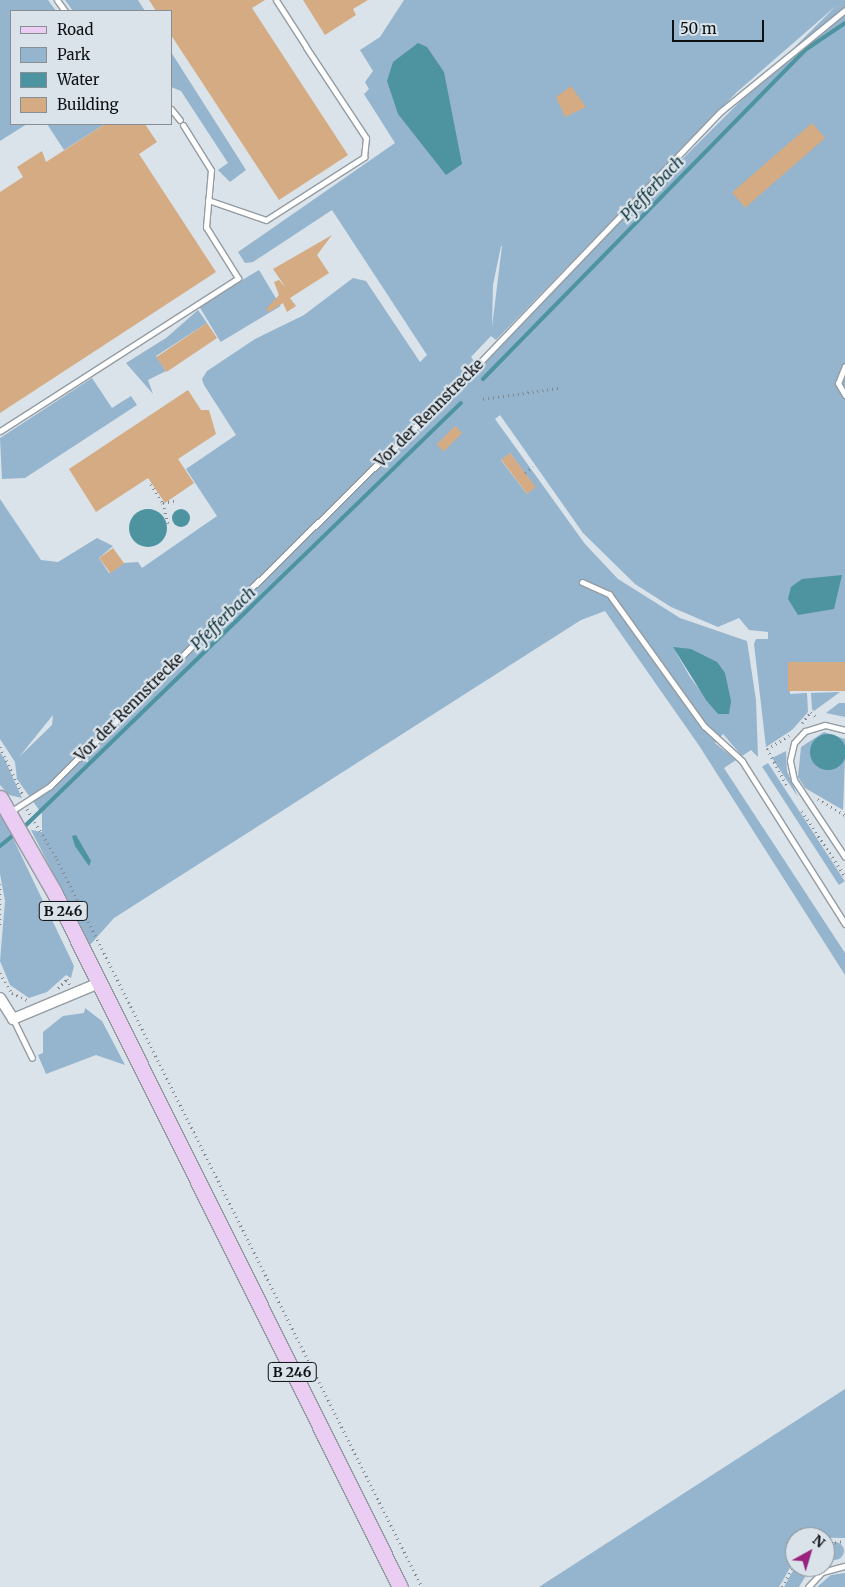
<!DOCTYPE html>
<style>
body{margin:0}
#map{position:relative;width:845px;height:1587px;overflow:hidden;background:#dae3ea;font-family:Merriweather,serif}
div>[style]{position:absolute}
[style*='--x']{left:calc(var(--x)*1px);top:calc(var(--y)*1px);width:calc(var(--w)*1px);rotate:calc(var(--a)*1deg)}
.green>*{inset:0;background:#95b4cd;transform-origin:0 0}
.round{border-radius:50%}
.water>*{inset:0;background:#4d93a0}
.stream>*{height:4px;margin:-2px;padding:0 2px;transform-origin:2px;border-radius:2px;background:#4d93a0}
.building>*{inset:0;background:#d4ab82;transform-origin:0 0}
.path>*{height:2.5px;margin-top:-1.25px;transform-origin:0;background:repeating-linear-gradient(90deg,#81878c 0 1px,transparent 0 5px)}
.roads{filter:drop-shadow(1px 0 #949ca2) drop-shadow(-1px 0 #949ca2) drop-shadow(0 1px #949ca2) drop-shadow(0 -1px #949ca2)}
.service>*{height:5px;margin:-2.5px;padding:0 2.5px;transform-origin:2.5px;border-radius:2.5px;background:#fff}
.minor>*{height:10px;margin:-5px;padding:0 5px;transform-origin:5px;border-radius:5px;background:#fff}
.primary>*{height:15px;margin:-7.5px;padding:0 7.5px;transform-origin:7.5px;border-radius:7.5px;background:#ebccf2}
span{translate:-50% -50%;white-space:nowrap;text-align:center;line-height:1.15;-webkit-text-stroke:4.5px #dae3ea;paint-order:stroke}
.shield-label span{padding:1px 4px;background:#dae3ea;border:1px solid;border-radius:4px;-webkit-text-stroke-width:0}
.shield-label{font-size:14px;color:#0e1113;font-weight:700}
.street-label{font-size:15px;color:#0e1113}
.water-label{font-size:16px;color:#13363d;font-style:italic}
.legend{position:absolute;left:10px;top:10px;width:162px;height:115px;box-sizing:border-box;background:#dae3ea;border:1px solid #888f94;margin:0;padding:6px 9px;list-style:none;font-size:15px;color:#0e1113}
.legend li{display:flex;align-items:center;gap:10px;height:25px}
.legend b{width:25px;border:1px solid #888f94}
.north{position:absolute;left:785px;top:1527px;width:50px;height:50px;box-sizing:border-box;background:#dae3ea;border:1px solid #888f94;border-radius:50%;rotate:39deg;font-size:14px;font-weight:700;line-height:20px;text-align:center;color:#0e1113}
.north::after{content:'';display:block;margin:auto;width:18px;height:22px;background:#99237e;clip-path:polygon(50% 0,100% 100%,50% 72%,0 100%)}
.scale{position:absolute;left:672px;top:20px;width:92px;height:22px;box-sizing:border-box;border:2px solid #0e1113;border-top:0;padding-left:6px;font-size:15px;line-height:18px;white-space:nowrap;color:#0e1113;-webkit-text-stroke:4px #dae3ea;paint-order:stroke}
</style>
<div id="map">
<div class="green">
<div style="clip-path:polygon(0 0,48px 0,56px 11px,11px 11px,11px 124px,27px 124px,0 141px)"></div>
<div style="clip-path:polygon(65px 0,138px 0,145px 11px,73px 11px)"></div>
<div style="clip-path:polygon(evenodd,404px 0,845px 0,845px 662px,788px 665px,790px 694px,807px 693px,808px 712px,792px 730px,766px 747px,754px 644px,756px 639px,768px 639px,768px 632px,749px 630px,739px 618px,718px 627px,671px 607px,635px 584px,583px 533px,500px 415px,495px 419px,585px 544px,618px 579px,680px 618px,747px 641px,756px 700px,758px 757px,751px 750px,742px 756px,723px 734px,715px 743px,736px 760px,724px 768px,845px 953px,845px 975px,700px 747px,605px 611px,581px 620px,114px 918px,90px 945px,31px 830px,42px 832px,42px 814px,17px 779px,15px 762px,0 739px,0 499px,41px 560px,58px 562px,97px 538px,113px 546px,99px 558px,109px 573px,124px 563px,138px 562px,142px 568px,217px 516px,186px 469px,236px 435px,204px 385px,202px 379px,207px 371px,255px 339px,304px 315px,353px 278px,366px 281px,420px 362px,427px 355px,332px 210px,253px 262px,245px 263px,238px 252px,395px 143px,364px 94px,369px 89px,365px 82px,373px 71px,360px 50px,380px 37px,404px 0,837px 5px,612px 229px,479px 368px,471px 357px,491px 336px,496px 340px,737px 92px,837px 5px,404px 0,501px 246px,502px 246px,492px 327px,493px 285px,501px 246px,404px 0,510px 453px,535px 487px,527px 494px,501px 460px,510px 453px,404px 0,673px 647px,711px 705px,690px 677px,673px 647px,404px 0,53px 715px,52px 725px,19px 757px,53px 715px)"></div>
<div style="clip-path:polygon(171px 52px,246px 170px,230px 182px,218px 170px,228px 163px,181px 91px,171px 87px)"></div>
<div style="clip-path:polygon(47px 124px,105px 124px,64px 150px)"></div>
<div style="left:259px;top:270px;width:42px;height:70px;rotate:59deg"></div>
<div style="clip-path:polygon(198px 310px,207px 323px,156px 356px,166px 371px,148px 380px,153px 394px,126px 363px,166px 338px)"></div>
<div style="clip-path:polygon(92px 378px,112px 408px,131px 396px,137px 405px,25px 478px,2px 479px,0 438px)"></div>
<div style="clip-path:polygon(840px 692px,814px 711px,812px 709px,811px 693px)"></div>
<div style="clip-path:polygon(839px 703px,845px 703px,845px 717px,826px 713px)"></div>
<div style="clip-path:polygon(824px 732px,845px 739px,845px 747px,839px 738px,845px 757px,843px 810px,805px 788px,798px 777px,801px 747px)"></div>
<div style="clip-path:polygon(786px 751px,787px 771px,798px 797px,772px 758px)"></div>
<div style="clip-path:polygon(0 752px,5px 760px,22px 798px,9px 795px,0 785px)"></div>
<div style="left:768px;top:763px;width:141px;height:7px;rotate:57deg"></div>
<div style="clip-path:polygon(0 811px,74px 966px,71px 978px,66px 975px,47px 992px,29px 998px,10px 985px,0 961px,5px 901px,0 874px)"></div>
<div style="clip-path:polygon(85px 1008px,102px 1021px,125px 1065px,96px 1055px,46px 1074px,38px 1055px,43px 1053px,43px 1032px,63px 1016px,84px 1013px)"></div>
<div style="clip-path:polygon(845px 1389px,845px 1538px,795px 1537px,795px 1559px,779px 1587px,539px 1587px)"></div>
<div class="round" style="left:826px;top:1542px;width:18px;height:18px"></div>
<div style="clip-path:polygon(795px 1567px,807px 1567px,805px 1577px,799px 1587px,784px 1587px)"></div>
<div style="clip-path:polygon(845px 1573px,845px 1587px,817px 1587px,831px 1575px)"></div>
</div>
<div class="water">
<div style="clip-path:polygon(418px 43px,427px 47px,444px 72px,462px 164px,446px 175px,398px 114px,387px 81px,393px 62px)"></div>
<div class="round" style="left:172px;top:509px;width:18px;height:18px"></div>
<div class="round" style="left:129px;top:509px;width:38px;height:38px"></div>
<div style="clip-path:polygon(842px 575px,834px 609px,798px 615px,788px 599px,791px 587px,802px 579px)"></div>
<div style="clip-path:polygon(673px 647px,691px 649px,717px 662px,725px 673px,731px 701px,729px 714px,718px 714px,706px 700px)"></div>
<div class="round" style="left:810px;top:734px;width:36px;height:36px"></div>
<div style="clip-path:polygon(76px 835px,91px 861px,89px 866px,75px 846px,72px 836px)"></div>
</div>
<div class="stream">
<div style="--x:483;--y:379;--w:460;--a:-45.6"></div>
<div style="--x:805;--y:50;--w:48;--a:-34"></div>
<div style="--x:23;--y:828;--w:610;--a:-44.14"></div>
<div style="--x:0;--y:846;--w:22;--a:-39"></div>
</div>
<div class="building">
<div style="clip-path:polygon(149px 0,265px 0,252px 8px,348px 155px,279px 200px,171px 35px,171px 11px,156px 11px)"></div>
<div style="clip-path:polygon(303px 0,368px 0,353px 9px,356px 15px,325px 35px)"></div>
<div style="clip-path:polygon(571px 86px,586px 107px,565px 117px,556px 97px)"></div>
<div style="left:812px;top:123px;width:20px;height:106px;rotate:49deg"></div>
<div style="clip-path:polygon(105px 124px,145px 124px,157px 142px,139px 154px,216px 272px,0 413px,0 192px,23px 177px,17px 167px,42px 151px,46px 162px)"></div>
<div style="clip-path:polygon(332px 235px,317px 255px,329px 273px,290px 298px,296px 306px,287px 312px,283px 303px,269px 312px,266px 309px,279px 295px,274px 282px,279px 280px,286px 288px,273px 269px)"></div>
<div style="left:207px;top:323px;width:18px;height:61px;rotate:56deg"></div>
<div style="clip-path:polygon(188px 390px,201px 410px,209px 410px,216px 434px,178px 459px,194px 483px,165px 503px,148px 478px,96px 512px,69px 469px)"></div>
<div style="left:455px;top:426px;width:10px;height:26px;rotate:45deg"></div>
<div style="left:510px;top:453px;width:43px;height:11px;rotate:53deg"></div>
<div style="left:113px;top:548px;width:19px;height:17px;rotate:54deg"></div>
<div style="left:845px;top:662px;width:29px;height:57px;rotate:90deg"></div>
</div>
<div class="path">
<div style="--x:483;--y:399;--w:76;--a:-8.3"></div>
<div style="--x:525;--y:473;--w:10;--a:-37"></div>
<div style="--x:151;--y:484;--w:22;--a:58"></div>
<div style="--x:163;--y:503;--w:21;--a:76"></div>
<div style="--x:163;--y:503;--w:14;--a:-12"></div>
<div style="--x:802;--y:723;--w:14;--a:-51"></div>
<div style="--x:811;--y:712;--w:7;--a:45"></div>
<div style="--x:0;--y:747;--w:53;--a:64.4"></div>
<div style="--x:786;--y:785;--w:41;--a:-117.8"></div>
<div style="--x:767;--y:749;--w:26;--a:-32"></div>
<div style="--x:818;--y:799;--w:31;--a:31"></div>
<div style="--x:27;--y:809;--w:58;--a:59"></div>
<div style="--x:57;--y:859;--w:814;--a:63.37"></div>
<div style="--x:802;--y:811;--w:78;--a:56.5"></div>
<div style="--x:0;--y:884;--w:41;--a:90"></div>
<div style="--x:0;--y:973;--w:23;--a:59"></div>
<div style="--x:12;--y:993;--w:17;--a:25"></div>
<div style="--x:58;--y:988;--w:13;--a:-45"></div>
<div style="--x:67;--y:979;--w:7;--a:63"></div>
<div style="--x:825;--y:1544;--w:20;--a:-9"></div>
<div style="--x:782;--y:1587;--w:27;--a:-62"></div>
</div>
<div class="roads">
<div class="service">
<div style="--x:57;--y:0;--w:14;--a:54"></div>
<div style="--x:276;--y:0;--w:54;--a:57.2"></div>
<div style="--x:171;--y:109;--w:14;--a:51"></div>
<div style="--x:208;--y:200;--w:61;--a:19"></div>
<div style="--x:266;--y:220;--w:117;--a:-32.7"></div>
<div style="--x:364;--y:157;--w:19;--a:-84"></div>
<div style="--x:366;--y:138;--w:109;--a:-123.4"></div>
<div style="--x:845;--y:366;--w:18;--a:112"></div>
<div style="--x:838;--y:383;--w:14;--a:60"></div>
<div style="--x:0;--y:431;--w:283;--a:-32.7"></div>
<div style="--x:238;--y:278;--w:60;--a:-122.1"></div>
<div style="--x:206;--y:227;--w:57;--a:-85"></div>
<div style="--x:211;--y:170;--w:53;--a:-121.9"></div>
<div style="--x:582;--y:582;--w:30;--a:24"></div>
<div style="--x:609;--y:594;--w:163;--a:54.3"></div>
<div style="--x:704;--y:726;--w:52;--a:42.6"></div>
<div style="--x:742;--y:761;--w:193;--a:57.7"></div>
<div style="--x:845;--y:730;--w:21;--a:-166"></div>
<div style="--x:825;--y:725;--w:21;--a:163"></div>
<div style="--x:805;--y:731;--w:16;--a:133"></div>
<div style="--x:794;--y:743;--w:18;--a:103"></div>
<div style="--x:790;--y:761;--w:19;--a:78"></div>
<div style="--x:794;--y:780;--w:92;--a:56.5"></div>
<div style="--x:10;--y:812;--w:48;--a:-33"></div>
<div style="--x:50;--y:786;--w:579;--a:-44.51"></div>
<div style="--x:463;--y:380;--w:371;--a:-46.2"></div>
<div style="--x:720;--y:112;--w:161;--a:-39.2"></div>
<div style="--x:13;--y:1019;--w:43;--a:64"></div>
<div style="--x:808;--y:1587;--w:21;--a:-47"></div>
<div style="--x:822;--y:1572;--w:24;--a:-15"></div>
</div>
<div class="minor">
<div style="--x:0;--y:998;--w:25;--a:58"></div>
<div style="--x:13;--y:1019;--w:93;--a:-22.7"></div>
</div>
<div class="primary">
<div style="--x:0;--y:798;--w:108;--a:60.1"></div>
<div style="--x:54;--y:892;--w:776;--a:63.53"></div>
</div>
</div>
<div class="shield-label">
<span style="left:63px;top:911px">B 246</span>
<span style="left:292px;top:1372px">B 246</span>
</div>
<div class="street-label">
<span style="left:429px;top:413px;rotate:-45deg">Vor der Rennstrecke</span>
<span style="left:129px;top:707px;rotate:-45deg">Vor der Rennstrecke</span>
</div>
<div class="water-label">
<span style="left:652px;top:188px;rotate:-46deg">Pfefferbach</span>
<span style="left:223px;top:618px;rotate:-44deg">Pfefferbach</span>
</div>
<ul class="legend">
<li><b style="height:6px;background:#ebccf2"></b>Road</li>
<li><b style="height:14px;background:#95b4cd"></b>Park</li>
<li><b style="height:14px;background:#4d93a0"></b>Water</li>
<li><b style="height:14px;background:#d4ab82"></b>Building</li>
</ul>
<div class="north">N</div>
<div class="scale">50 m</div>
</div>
